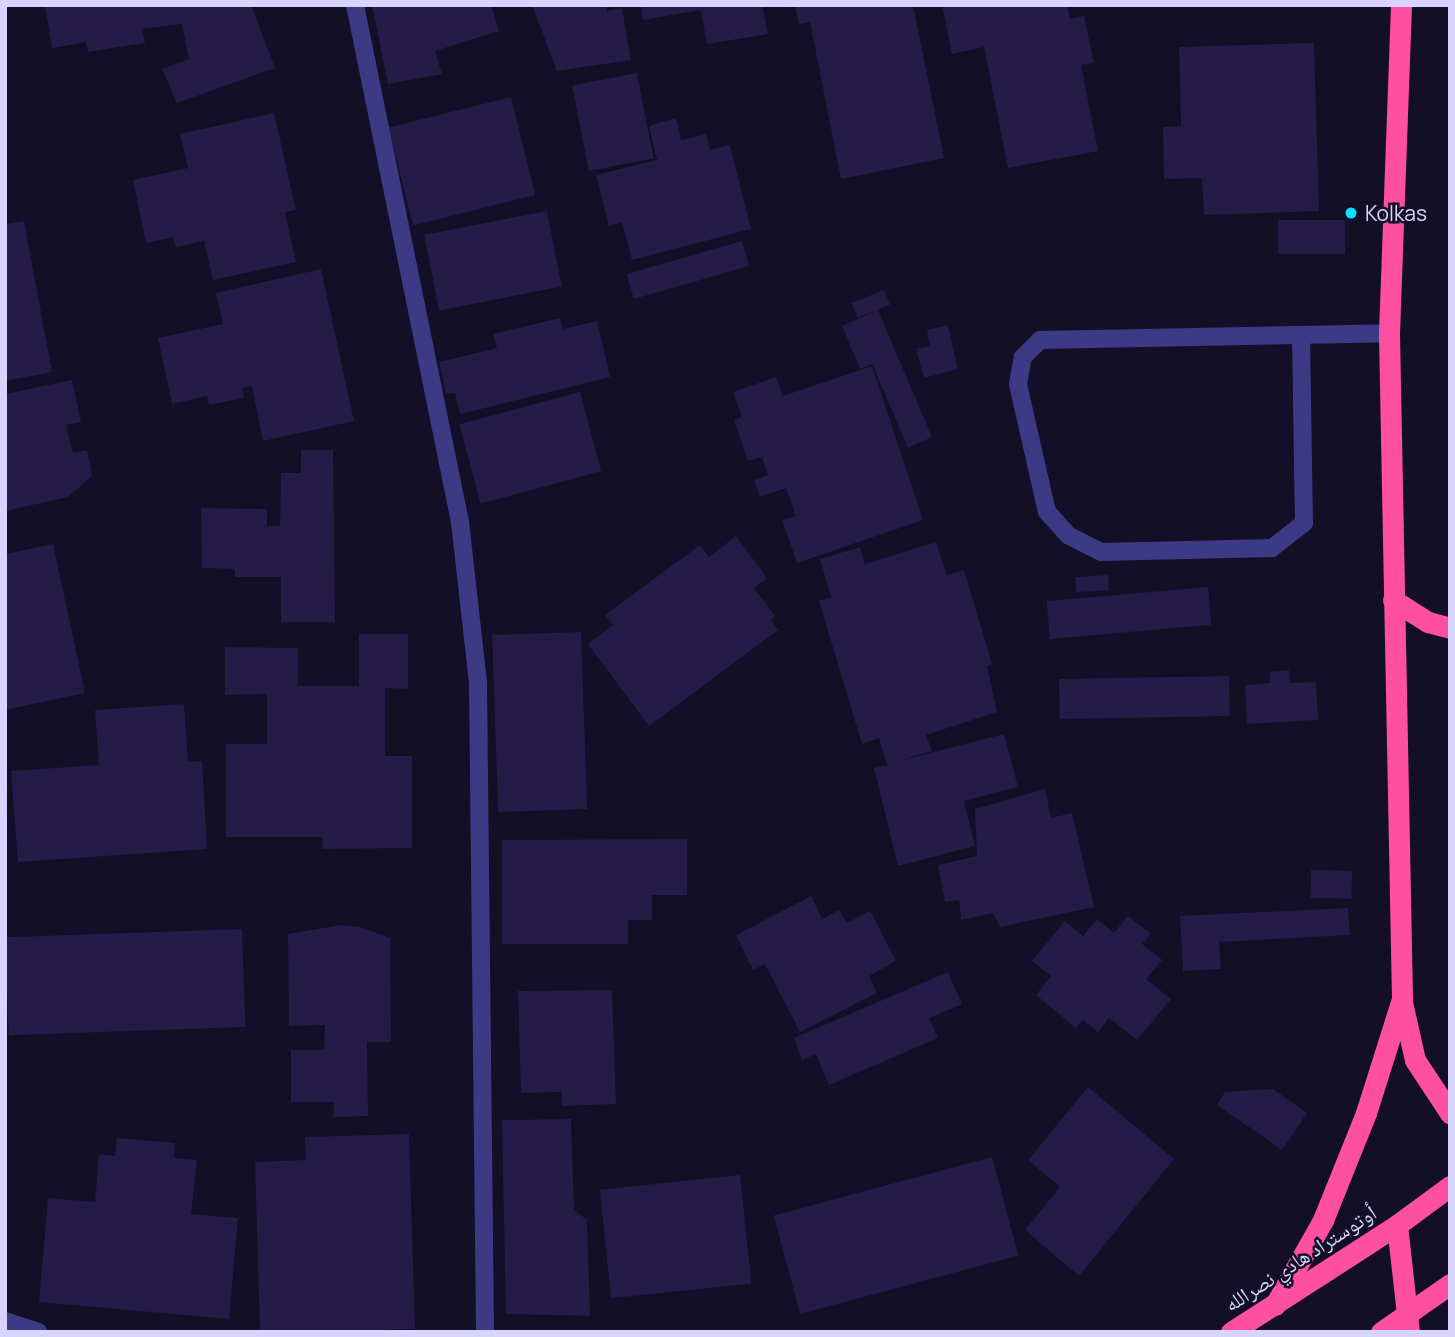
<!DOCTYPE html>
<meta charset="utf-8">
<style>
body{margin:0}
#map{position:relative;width:1455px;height:1337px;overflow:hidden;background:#130f26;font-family:Manrope,"Noto Naskh Arabic",sans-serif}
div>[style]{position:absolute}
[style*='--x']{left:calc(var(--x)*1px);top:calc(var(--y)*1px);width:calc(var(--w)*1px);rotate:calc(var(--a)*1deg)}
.building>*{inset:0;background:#241b47;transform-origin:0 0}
.minor>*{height:18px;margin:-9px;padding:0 9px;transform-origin:9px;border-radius:9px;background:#3d3a85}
.highway>*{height:21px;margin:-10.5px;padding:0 10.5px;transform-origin:10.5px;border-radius:10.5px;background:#ff4fa3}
.dots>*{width:19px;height:19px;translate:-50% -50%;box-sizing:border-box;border:4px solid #130f26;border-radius:50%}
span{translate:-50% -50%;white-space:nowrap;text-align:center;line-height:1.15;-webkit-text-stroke:5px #130f26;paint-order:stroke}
.poi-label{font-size:21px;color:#d9d4ff}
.left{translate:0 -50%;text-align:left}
.street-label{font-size:21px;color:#d9d4ff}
.frame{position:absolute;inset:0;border:7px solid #d9d4ff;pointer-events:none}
</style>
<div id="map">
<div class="building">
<div style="clip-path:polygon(45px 5px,251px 5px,275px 68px,177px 103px,162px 69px,189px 59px,182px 24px,142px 29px,145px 43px,88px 52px,86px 42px,52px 48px)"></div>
<div style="clip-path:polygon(372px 5px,491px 5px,499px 31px,435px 51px,442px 74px,388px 84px)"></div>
<div style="clip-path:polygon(532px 5px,607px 5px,607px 11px,622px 8px,631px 60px,557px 71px)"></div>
<div style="clip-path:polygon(641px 5px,762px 5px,768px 34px,707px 44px,701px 10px,643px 20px)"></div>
<div style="clip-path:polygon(795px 5px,913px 5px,944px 158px,841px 179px,810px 22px,799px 24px)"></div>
<div style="clip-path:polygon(942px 5px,1067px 5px,1070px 19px,1084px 16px,1094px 63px,1081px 65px,1098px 151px,1008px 168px,984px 47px,952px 54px)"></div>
<div style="clip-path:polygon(1314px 43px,1319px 211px,1204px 215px,1202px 178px,1164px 179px,1163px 127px,1181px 126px,1179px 47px)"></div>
<div style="left:637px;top:73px;width:87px;height:66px;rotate:79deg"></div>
<div style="left:511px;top:97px;width:101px;height:126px;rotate:76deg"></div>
<div style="clip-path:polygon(274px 113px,296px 210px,285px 212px,296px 262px,213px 280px,204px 241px,176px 247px,173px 237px,146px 243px,133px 180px,188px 168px,180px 134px)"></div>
<div style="clip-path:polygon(676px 118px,681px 140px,706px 134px,710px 150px,730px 145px,751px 229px,632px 260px,622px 222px,609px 226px,596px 175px,657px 160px,649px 126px)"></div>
<div style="left:547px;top:211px;width:77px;height:125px;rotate:79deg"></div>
<div style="left:1345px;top:220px;width:34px;height:67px;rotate:90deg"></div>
<div style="clip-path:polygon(24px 221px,52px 372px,5px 381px,5px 224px)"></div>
<div style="left:742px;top:241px;width:26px;height:120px;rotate:74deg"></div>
<div style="clip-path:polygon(321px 269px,354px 421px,263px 441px,252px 386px,242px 388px,244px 398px,209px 405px,207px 396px,172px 404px,158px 338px,223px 324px,216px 293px)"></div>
<div style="left:884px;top:290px;width:16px;height:35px;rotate:68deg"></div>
<div style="clip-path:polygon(878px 310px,932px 437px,908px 448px,872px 364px,860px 369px,842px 326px)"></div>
<div style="clip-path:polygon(560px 318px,563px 329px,597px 321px,610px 377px,460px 414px,455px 393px,446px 394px,439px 362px,497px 348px,493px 334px)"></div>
<div style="clip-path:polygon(948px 325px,958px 369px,924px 378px,916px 349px,930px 346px,927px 330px)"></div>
<div style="clip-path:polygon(872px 366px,923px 520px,797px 563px,782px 520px,796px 516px,786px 488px,760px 497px,754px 480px,768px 475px,762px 457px,748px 461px,734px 420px,742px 417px,733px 392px,776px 377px,783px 396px)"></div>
<div style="clip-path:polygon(72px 380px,81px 422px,66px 425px,73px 453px,87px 450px,92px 476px,68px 497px,5px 511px,5px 394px)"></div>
<div style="left:580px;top:392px;width:82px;height:125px;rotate:75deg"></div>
<div style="clip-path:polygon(301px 450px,333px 450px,335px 622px,281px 622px,281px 577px,235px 577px,235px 569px,202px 568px,201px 508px,267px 509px,267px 526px,280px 526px,281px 473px,301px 473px)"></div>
<div style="clip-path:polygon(736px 536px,767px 578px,754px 588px,775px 616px,771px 620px,778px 630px,649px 726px,588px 644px,613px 625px,605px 615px,700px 545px,709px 557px)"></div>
<div style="clip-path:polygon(936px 542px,947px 575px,964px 570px,992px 664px,987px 666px,997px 712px,926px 735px,932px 751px,896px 762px,1004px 734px,1018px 787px,964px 801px,975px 846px,898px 866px,874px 768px,887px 765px,879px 738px,862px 744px,819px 601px,831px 597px,820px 559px,860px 547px,865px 564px)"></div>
<div style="clip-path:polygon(53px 544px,85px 693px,5px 710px,5px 554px)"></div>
<div style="left:1108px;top:575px;width:15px;height:33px;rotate:86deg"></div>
<div style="left:1208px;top:587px;width:38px;height:162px;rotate:85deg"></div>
<div style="left:581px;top:632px;width:177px;height:89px;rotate:88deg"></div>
<div style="clip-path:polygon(359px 634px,408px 634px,408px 689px,385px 688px,385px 756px,412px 756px,412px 848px,322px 849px,323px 837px,226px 837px,226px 744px,267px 744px,267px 694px,225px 695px,225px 647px,298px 648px,298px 686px,359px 686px)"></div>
<div style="clip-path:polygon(1289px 670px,1290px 683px,1316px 682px,1318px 720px,1247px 724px,1245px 685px,1270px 683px,1270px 672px)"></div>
<div style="left:1229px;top:676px;width:40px;height:170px;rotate:89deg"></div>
<div style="clip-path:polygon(184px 704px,188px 762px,202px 761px,207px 849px,18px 862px,11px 771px,99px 765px,95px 710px)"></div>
<div style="clip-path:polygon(1045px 789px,1051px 818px,1072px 813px,1094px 907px,1000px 927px,993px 913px,961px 920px,959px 900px,945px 902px,938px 865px,977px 856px,975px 809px)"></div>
<div style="clip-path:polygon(687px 839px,687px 895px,652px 895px,652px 920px,628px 920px,628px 944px,502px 944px,502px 840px)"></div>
<div style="left:1311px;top:870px;width:41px;height:28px;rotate:1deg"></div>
<div style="clip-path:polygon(811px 896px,822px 919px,839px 910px,847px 923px,870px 911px,896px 961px,869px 976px,877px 993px,800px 1032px,765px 964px,753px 970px,736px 935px)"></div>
<div style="clip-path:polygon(1348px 908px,1350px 935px,1219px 942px,1221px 969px,1183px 971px,1180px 916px)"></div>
<div style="clip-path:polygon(1128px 916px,1151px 934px,1142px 944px,1162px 960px,1146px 979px,1171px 999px,1137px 1040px,1109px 1018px,1098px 1032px,1083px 1020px,1076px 1028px,1036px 995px,1051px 976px,1032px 961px,1065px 921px,1083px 936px,1097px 919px,1114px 933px)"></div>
<div style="clip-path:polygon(341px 925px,360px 927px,390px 938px,391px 1042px,367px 1042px,368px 1116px,333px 1117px,334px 1102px,291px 1102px,291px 1050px,324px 1050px,325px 1025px,289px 1026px,288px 934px)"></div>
<div style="left:242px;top:929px;width:98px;height:237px;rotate:88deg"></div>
<div style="clip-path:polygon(948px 972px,962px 1004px,929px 1018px,938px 1038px,829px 1085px,816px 1054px,802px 1060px,794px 1038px)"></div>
<div style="clip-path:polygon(612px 990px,616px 1104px,562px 1106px,562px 1092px,521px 1093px,518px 991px)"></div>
<div style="clip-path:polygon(1088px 1087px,1174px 1159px,1079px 1276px,1025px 1230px,1060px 1187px,1028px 1160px)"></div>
<div style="clip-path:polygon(1273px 1089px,1307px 1113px,1282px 1150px,1217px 1105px,1225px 1092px)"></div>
<div style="clip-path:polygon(571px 1119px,574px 1210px,587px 1220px,590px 1316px,506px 1314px,502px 1120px)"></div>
<div style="clip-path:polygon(409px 1134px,415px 1329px,260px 1332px,255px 1162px,306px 1160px,305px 1137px)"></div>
<div style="clip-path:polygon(117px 1138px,175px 1143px,174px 1158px,197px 1160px,191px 1214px,238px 1218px,229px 1319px,39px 1302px,48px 1198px,95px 1202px,99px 1154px,115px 1156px)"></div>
<div style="left:992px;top:1157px;width:102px;height:226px;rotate:75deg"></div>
<div style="left:740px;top:1175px;width:109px;height:141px;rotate:84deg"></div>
</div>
<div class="minor">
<div style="--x:355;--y:5;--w:528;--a:78.52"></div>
<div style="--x:460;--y:522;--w:162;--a:83.6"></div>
<div style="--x:478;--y:683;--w:649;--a:89.38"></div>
<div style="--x:1301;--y:335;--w:188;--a:89.1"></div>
<div style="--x:1304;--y:523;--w:41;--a:142"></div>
<div style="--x:1272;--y:548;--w:171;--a:178.7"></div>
<div style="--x:1101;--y:552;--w:37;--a:-153"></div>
<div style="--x:1068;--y:535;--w:31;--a:-132"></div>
<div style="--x:1047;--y:512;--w:131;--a:-102.8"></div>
<div style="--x:1018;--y:384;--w:27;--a:-80"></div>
<div style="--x:1023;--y:357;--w:24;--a:-45"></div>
<div style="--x:1040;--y:340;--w:349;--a:-1.1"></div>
<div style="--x:5;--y:1321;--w:35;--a:18"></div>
</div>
<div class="highway">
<div style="--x:1393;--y:600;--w:41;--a:32.2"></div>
<div style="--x:1428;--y:622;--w:23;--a:15"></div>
<div style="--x:1402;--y:1002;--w:59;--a:77.4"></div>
<div style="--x:1415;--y:1060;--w:64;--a:56.6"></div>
<div style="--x:1397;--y:1225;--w:108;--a:83.6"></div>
<div style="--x:1275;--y:1305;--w:98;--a:-60.5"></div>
<div style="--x:1323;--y:1220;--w:115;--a:-68.1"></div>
<div style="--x:1366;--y:1113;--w:120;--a:-72.5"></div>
<div style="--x:1402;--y:999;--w:666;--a:-91.12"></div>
<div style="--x:1389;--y:333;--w:328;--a:-87.9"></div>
<div style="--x:1231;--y:1332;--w:197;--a:-32.8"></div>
<div style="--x:1397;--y:1225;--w:66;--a:-36.3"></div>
<div style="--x:1381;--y:1332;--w:84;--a:-34.8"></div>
</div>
<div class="dots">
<div style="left:1351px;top:213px;background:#00e5ff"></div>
</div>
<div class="poi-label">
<span class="left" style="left:1365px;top:213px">Kolkas</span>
</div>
<div class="street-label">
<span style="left:1300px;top:1258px;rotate:-33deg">أوتوستراد هادي نصرالله</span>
</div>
<div class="frame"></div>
</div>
